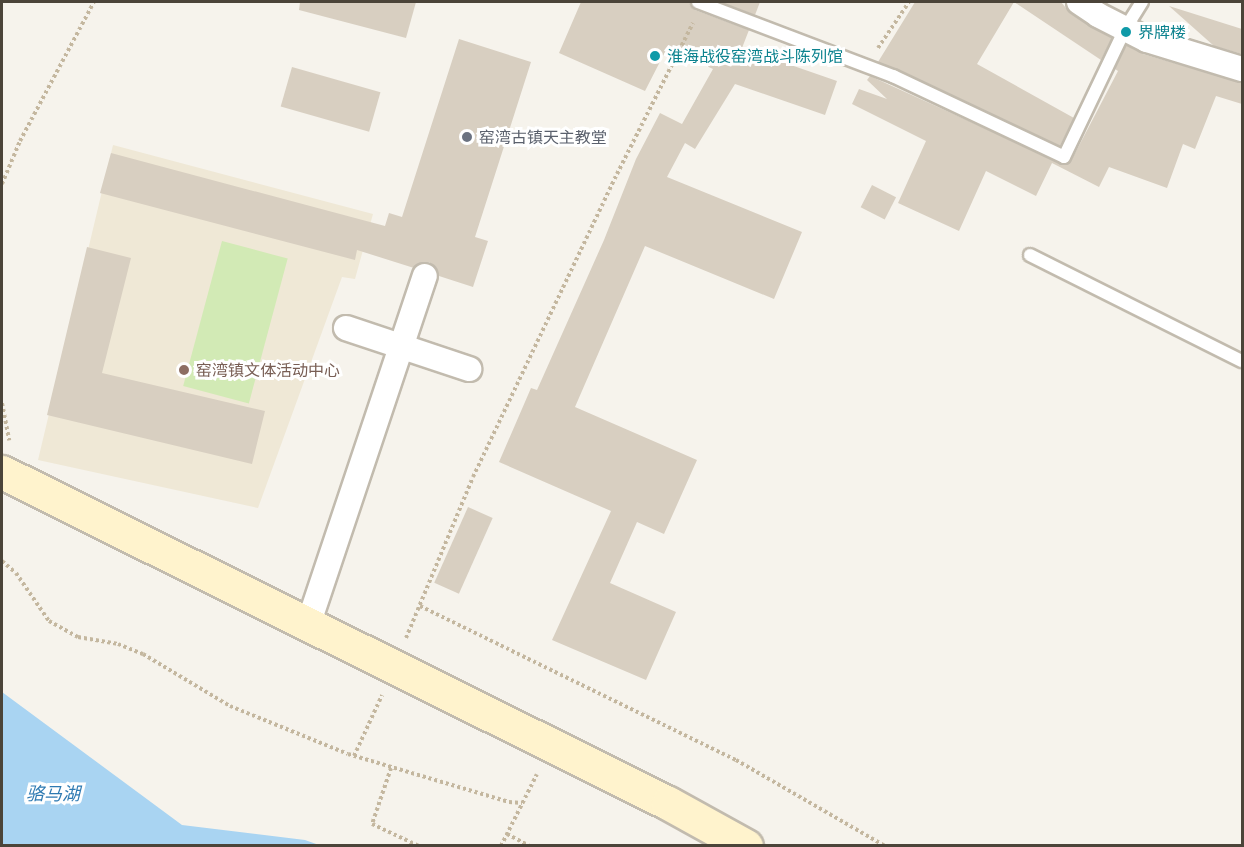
<!DOCTYPE html>
<meta charset="utf-8">
<style>
body{margin:0}
#map{position:relative;width:1244px;height:847px;overflow:hidden;background:#f6f3ec;font-family:"Noto Sans","Noto Sans SC",sans-serif}
div>[style]{position:absolute}
[style*='--x']{left:calc(var(--x)*1px);top:calc(var(--y)*1px);width:calc(var(--w)*1px);rotate:calc(var(--a)*1deg)}
.education>*{inset:0;background:#efe8d6}
.green>*{inset:0;background:#d2eab5;transform-origin:0 0}
.water>*{inset:0;background:#a9d4f2}
.building>*{inset:0;background:#d8cfc1;transform-origin:0 0}
.path>*{height:4px;margin-top:-2px;transform-origin:0;background:repeating-linear-gradient(90deg,#c4b79f 0 3px,transparent 0 6px)}
.roads{filter:drop-shadow(2px 0 #c2bbae) drop-shadow(-2px 0 #c2bbae) drop-shadow(0 2px #c2bbae) drop-shadow(0 -2px #c2bbae)}
.lane>*{height:12px;margin:-6px;padding:0 6px;transform-origin:6px;border-radius:6px;background:#fff}
.street>*{height:24px;margin:-12px;padding:0 12px;transform-origin:12px;border-radius:12px;background:#fff}
.secondary>*{height:33px;margin:-16.5px;padding:0 16.5px;transform-origin:16.5px;border-radius:16.5px;background:#fff3cd}
.dots>*{width:16px;height:16px;translate:-50% -50%;box-sizing:border-box;border:3px solid #fff;border-radius:50%}
span{translate:-50% -50%;white-space:nowrap;text-align:center;line-height:1.15;-webkit-text-stroke:6px #fff;paint-order:stroke}
.culture-label{font-size:16px;color:#0d838f}
.left{translate:0 -50%;text-align:left}
.worship-label{font-size:16px;color:#5b616d}
.education-label{font-size:16px;color:#785e54}
.water-label{font-size:18px;color:#2e7ab2;font-style:italic}
.frame{position:absolute;inset:0;border:3px solid #4b4439;pointer-events:none}
</style>
<div id="map">
<div class="education">
<div style="clip-path:polygon(113px 145px,373px 214px,355px 279px,342px 277px,258px 508px,38px 460px)"></div>
</div>
<div class="green">
<div style="left:222px;top:241px;width:68px;height:150px;rotate:15deg"></div>
</div>
<div class="water">
<div style="clip-path:polygon(2px 692px,182px 825px,305px 840px,319px 845px,2px 845px)"></div>
</div>
<div class="building">
<div style="clip-path:polygon(300px 2px,416px 2px,406px 38px,299px 10px)"></div>
<div style="clip-path:polygon(581px 2px,690px 2px,695px 10px,749px 30px,742px 48px,837px 81px,825px 115px,735px 84px,695px 149px,685px 143px,667px 177px,802px 232px,774px 299px,645px 246px,575px 407px,697px 460px,664px 534px,637px 522px,610px 583px,676px 612px,646px 680px,552px 640px,611px 511px,499px 462px,531px 388px,537px 390px,604px 240px,636px 159px,660px 113px,682px 124px,713px 69px,667px 48px,645px 91px,559px 53px)"></div>
<div style="clip-path:polygon(720px 2px,760px 2px,755px 15px)"></div>
<div style="clip-path:polygon(915px 2px,1061px 2px,1071px 14px,1112px 38px,1101px 60px,1014px 2px,977px 64px,1074px 118px,1060px 146px,878px 62px)"></div>
<div style="clip-path:polygon(1169px 6px,1242px 29px,1242px 54px,1214px 46px)"></div>
<div style="clip-path:polygon(459px 39px,531px 62px,475px 237px,488px 241px,473px 287px,439px 276px,436px 267px,429px 262px,422px 262px,414px 268px,357px 250px,355px 260px,100px 193px,111px 153px,385px 226px,389px 213px,402px 217px)"></div>
<div style="clip-path:polygon(1126px 45px,1143px 54px,1242px 83px,1242px 104px,1216px 96px,1195px 149px,1183px 144px,1167px 188px,1109px 167px,1099px 187px,1052px 163px,1036px 196px,986px 171px,959px 231px,898px 203px,926px 141px,852px 104px,859px 89px,887px 99px,867px 80px,870px 76px,1065px 165px,1071px 161px,1118px 71px,1115px 69px)"></div>
<div style="left:292px;top:67px;width:92px;height:41px;rotate:16deg"></div>
<div style="left:872px;top:185px;width:27px;height:25px;rotate:27deg"></div>
<div style="clip-path:polygon(87px 247px,131px 258px,102px 373px,265px 411px,252px 464px,47px 415px)"></div>
<div style="left:468px;top:507px;width:27px;height:83px;rotate:24deg"></div>
</div>
<div class="path">
<div style="--x:878;--y:48;--w:55;--a:-56"></div>
<div style="--x:2;--y:184;--w:47;--a:-67.3"></div>
<div style="--x:20;--y:141;--w:157;--a:-62"></div>
<div style="--x:2;--y:403;--w:38;--a:79"></div>
<div style="--x:2;--y:561;--w:18;--a:41"></div>
<div style="--x:16;--y:573;--w:58;--a:55.5"></div>
<div style="--x:49;--y:621;--w:33;--a:29"></div>
<div style="--x:78;--y:637;--w:41;--a:9.9"></div>
<div style="--x:118;--y:644;--w:27;--a:22"></div>
<div style="--x:143;--y:654;--w:101;--a:30.9"></div>
<div style="--x:230;--y:706;--w:127;--a:22.1"></div>
<div style="--x:348;--y:754;--w:168;--a:16.6"></div>
<div style="--x:509;--y:802;--w:13;--a:4"></div>
<div style="--x:420;--y:606;--w:352;--a:26"></div>
<div style="--x:736;--y:760;--w:172;--a:30"></div>
<div style="--x:406;--y:638;--w:174;--a:-67.4"></div>
<div style="--x:473;--y:477;--w:335;--a:-64.6"></div>
<div style="--x:617;--y:174;--w:169;--a:-63.3"></div>
<div style="--x:354;--y:756;--w:67;--a:-65.3"></div>
<div style="--x:391;--y:768;--w:59;--a:108.7"></div>
<div style="--x:372;--y:824;--w:52;--a:25.1"></div>
<div style="--x:507;--y:834;--w:26;--a:28"></div>
<div style="--x:501;--y:846;--w:80;--a:-63.4"></div>
</div>
<div class="roads">
<div class="lane">
<div style="--x:698;--y:2;--w:209;--a:20.8"></div>
<div style="--x:893;--y:76;--w:189;--a:25.3"></div>
<div style="--x:1064;--y:157;--w:142;--a:-64.5"></div>
<div style="--x:1125;--y:29;--w:32;--a:-58"></div>
<div style="--x:1030;--y:255;--w:237;--a:26.6"></div>
</div>
<div class="street">
<div style="--x:1079;--y:2;--w:23;--a:34"></div>
<div style="--x:1098;--y:15;--w:55;--a:27"></div>
<div style="--x:1147;--y:40;--w:99;--a:17"></div>
<div style="--x:346;--y:328;--w:130;--a:18.4"></div>
<div style="--x:308;--y:625;--w:368;--a:-71.5"></div>
</div>
<div class="secondary">
<div style="--x:2;--y:472;--w:744;--a:26.43"></div>
<div style="--x:668;--y:803;--w:89;--a:28.9"></div>
</div>
</div>
<div class="dots">
<div style="left:1126px;top:32px;background:#0f9aa8"></div>
<div style="left:655px;top:56px;background:#0f9aa8"></div>
<div style="left:467px;top:137px;background:#6b7280"></div>
<div style="left:184px;top:370px;background:#8d6e63"></div>
</div>
<div class="culture-label">
<span class="left" style="left:1138px;top:32px">界牌楼</span>
<span class="left" style="left:667px;top:56px">淮海战役窑湾战斗陈列馆</span>
</div>
<div class="worship-label">
<span class="left" style="left:479px;top:137px">窑湾古镇天主教堂</span>
</div>
<div class="education-label">
<span class="left" style="left:196px;top:370px">窑湾镇文体活动中心</span>
</div>
<div class="water-label">
<span style="left:53px;top:793px">骆马湖</span>
</div>
<div class="frame"></div>
</div>
